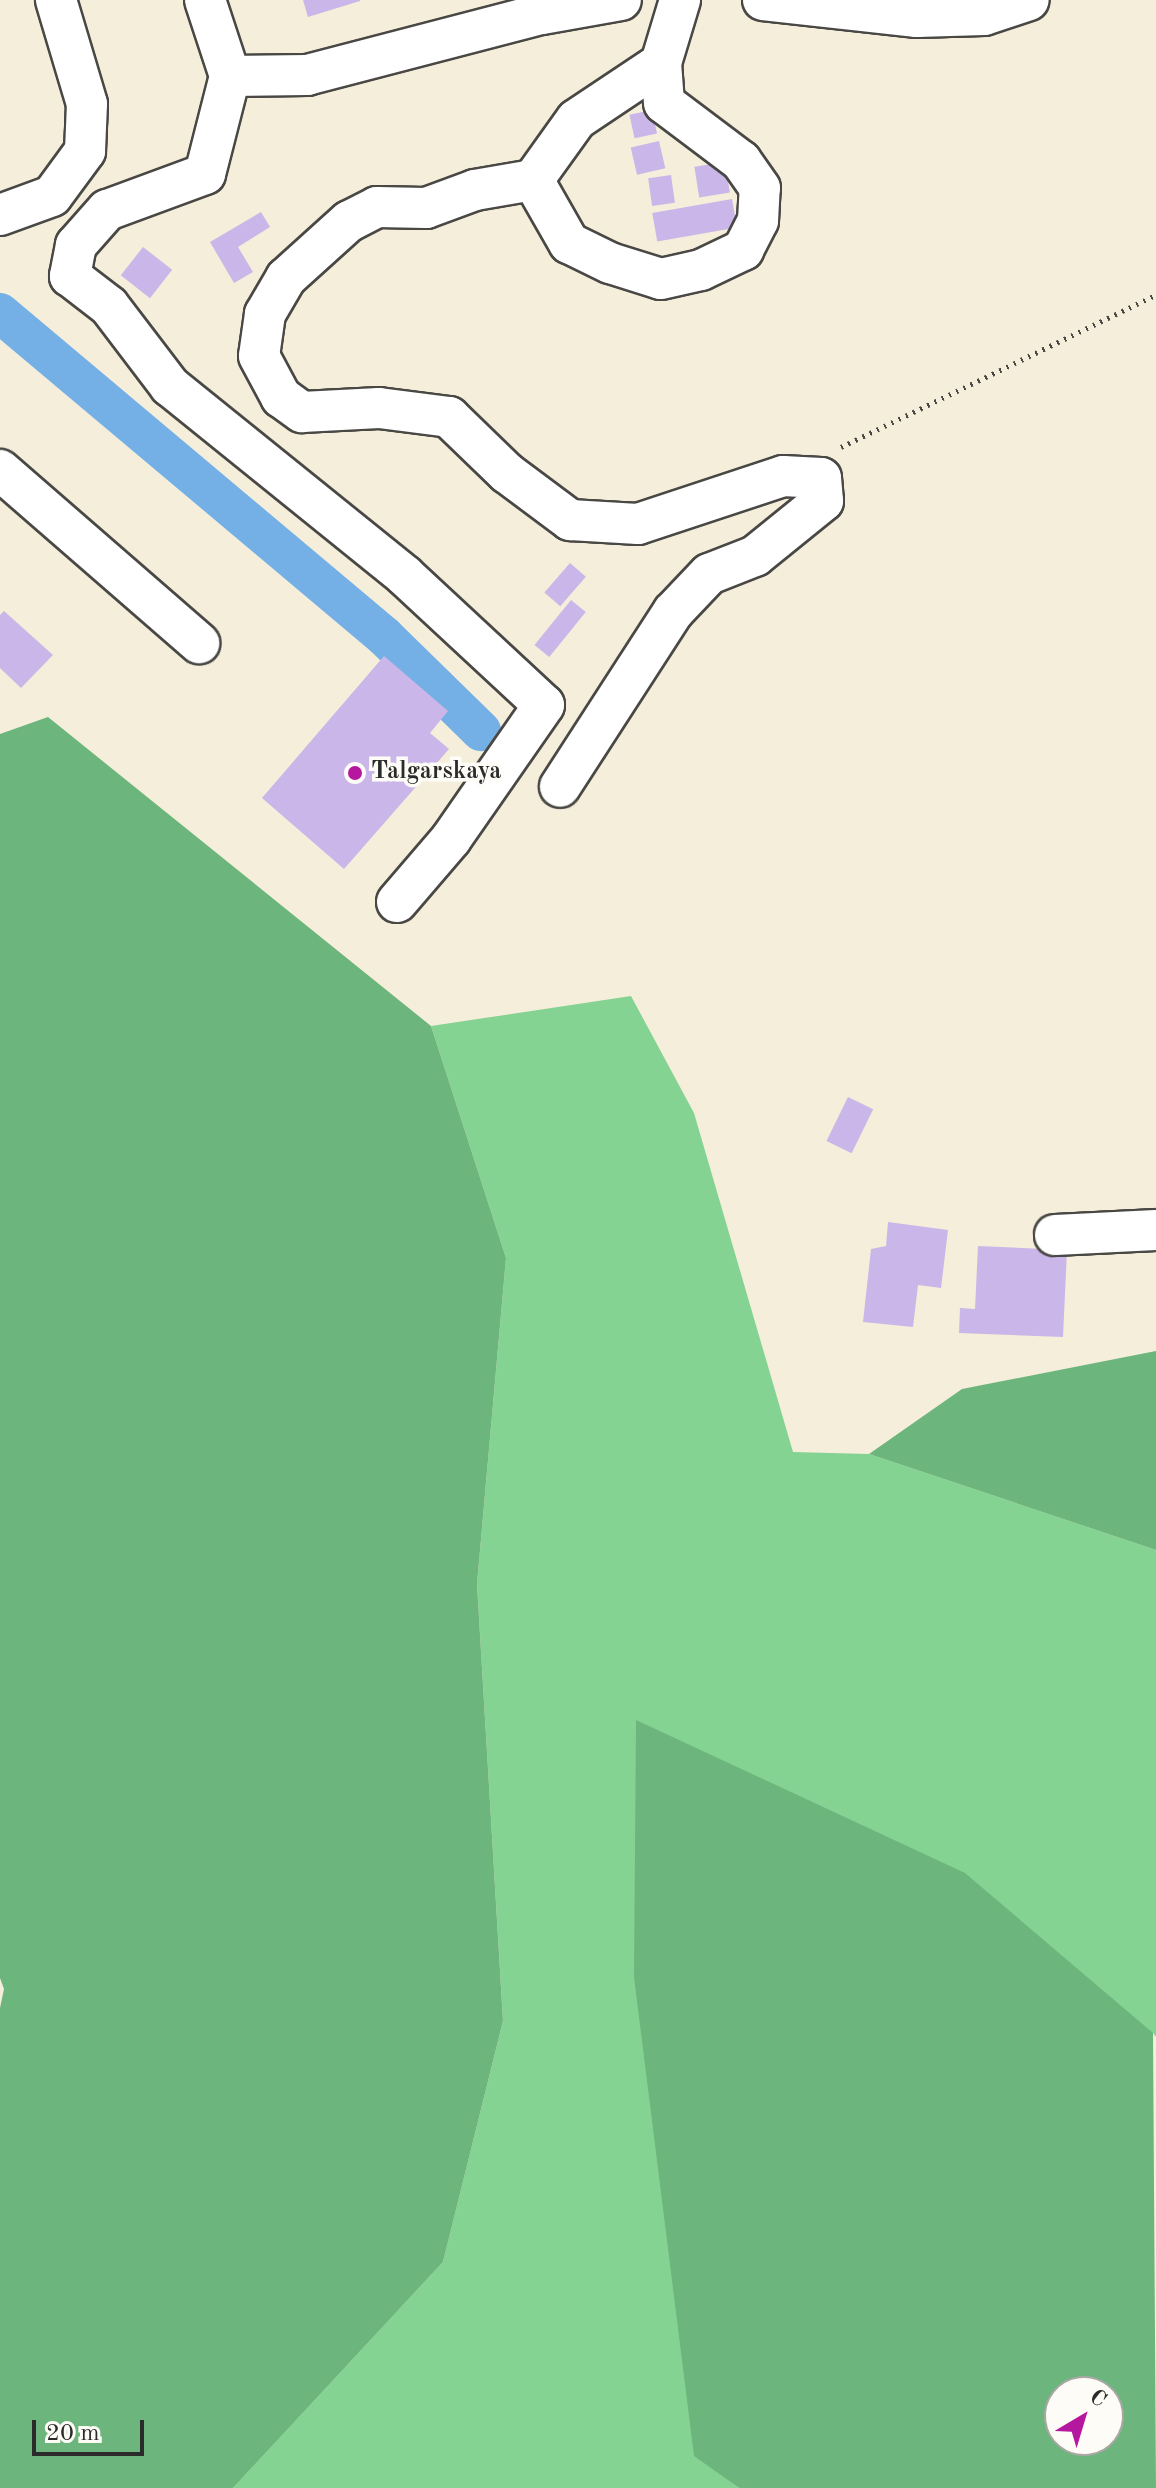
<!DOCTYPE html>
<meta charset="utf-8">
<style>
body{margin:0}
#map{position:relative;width:1156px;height:2488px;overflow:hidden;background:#f5eedb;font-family:"Old Standard TT",serif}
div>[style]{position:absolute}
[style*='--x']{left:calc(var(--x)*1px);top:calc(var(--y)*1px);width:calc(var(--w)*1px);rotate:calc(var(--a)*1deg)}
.green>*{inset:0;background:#85d392}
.forest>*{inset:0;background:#6cb57c}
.canal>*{height:40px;margin:-20px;padding:0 20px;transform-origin:20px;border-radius:20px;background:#74b0e5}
.building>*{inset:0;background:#cab6e8;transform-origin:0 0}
.path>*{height:5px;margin-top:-2.5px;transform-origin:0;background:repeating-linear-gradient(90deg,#494845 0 2px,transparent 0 8px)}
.roads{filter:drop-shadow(2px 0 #494845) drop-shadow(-2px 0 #494845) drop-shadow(0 2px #494845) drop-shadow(0 -2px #494845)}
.street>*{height:40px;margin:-20px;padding:0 20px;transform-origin:20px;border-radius:20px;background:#fff}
.dots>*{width:22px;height:22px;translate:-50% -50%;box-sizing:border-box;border:4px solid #fdfcf7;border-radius:50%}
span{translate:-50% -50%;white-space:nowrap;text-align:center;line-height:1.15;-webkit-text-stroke:7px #fdfcf7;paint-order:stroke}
.poi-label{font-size:24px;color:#2b2b2b;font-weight:700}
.left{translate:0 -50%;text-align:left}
.north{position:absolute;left:1044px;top:2376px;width:80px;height:80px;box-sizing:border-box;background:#fdfcf7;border:2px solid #a9a8a5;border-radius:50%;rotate:38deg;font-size:22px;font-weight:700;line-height:32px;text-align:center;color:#2b2b2b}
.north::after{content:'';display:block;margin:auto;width:28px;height:36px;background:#b5179e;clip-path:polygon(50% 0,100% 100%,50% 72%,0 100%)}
.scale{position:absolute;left:32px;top:2420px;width:112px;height:36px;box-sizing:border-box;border:4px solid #2b2b2b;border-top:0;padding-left:10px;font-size:24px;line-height:28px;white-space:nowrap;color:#2b2b2b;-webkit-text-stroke:6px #fdfcf7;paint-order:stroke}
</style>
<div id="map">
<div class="green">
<div style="clip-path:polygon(631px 996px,694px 1113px,793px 1452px,869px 1454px,1156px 1550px,1156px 2037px,1153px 2033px,694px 2455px,739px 2488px,233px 2488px,443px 2262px,503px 2021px,477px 1584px,506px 1258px,431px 1026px)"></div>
</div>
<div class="forest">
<div style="clip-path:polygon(48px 717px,431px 1026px,506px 1258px,477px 1584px,503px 2021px,443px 2262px,233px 2488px,0 2488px,0 2008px,4px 1989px,0 1978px,0 734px)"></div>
<div style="clip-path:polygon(1156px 1351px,1156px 1550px,869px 1454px,962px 1389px)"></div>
<div style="clip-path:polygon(evenodd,636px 1720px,965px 1873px,1153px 2033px,1156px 2488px,739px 2488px,694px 2456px,634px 1977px,636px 1720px,1060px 2392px,1108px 2392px,1108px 2440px,1060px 2440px,1060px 2392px)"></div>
</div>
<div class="canal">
<div style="--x:0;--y:313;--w:502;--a:40.07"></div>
<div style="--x:384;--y:636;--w:136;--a:44.4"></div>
</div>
<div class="building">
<div style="clip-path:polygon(303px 0,360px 0,360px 1px,308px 17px)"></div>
<div style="left:652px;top:110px;width:24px;height:23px;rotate:78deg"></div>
<div style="left:659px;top:141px;width:28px;height:29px;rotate:77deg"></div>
<div style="left:725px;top:162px;width:31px;height:31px;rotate:81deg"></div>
<div style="left:671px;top:175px;width:28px;height:23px;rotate:82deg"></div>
<div style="left:732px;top:199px;width:29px;height:81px;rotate:80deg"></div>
<div style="clip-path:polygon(261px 212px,270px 227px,238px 247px,253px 272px,234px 283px,210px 242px)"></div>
<div style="left:143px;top:247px;width:37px;height:36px;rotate:38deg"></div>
<div style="left:570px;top:563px;width:21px;height:39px;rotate:41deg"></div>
<div style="left:571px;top:600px;width:19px;height:58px;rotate:39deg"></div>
<div style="clip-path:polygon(4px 611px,53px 655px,21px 688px,0 668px,0 615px)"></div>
<div style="clip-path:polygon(384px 656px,448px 711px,430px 733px,449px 749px,344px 869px,262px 798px)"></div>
<div style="left:848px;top:1097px;width:28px;height:49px;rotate:26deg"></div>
<div style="clip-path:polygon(888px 1222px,948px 1230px,941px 1288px,918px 1285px,913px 1327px,863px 1322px,871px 1249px,886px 1246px)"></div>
<div style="clip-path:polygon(978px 1246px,1067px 1250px,1063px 1337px,959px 1333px,960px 1308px,975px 1309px)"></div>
</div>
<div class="path">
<div style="--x:841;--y:447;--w:350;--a:-25.8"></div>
</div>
<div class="roads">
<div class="street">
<div style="--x:205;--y:0;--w:80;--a:71.8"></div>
<div style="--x:230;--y:76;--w:77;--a:-0.7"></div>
<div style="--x:307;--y:75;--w:243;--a:-14.6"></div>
<div style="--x:542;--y:14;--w:80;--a:-10"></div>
<div style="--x:763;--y:0;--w:155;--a:6.3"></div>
<div style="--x:917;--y:17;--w:67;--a:-1.7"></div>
<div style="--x:984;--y:15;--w:47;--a:-18.4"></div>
<div style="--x:661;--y:63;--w:102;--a:146.2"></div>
<div style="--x:576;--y:120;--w:74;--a:125.6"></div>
<div style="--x:533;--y:180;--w:73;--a:60.3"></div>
<div style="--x:569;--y:243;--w:46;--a:26"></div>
<div style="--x:610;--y:263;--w:53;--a:17.4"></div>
<div style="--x:661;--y:279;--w:41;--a:-12.7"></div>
<div style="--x:701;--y:270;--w:47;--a:-25.5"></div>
<div style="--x:743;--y:250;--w:33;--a:-63"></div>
<div style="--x:758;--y:221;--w:33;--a:-87"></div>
<div style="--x:760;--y:188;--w:33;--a:-125"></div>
<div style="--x:741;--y:161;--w:96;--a:-143"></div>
<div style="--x:664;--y:103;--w:40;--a:-94.3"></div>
<div style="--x:661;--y:63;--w:66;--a:-73.2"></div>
<div style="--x:230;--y:76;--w:101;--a:104.3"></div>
<div style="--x:205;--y:174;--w:104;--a:159.8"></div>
<div style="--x:107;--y:210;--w:47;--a:131.5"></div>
<div style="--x:76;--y:245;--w:32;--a:101"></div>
<div style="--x:70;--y:276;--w:49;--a:37.6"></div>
<div style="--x:109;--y:306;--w:101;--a:52.7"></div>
<div style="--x:170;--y:386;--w:301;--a:38.9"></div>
<div style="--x:404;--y:575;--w:191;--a:42.9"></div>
<div style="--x:544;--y:705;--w:163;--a:124.8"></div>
<div style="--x:451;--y:839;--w:83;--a:130.6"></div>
<div style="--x:533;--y:180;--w:59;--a:170.2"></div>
<div style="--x:475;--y:190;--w:52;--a:159.8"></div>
<div style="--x:426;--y:208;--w:49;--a:-178.8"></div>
<div style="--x:377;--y:207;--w:31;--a:153"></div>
<div style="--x:349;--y:221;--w:85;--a:137.9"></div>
<div style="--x:286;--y:278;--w:42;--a:120.3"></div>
<div style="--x:265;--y:314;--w:42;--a:98.1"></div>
<div style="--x:259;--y:356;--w:47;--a:61.8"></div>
<div style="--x:281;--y:397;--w:26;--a:36"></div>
<div style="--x:302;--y:412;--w:77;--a:-3"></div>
<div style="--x:379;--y:408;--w:71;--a:7.3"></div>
<div style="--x:449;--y:417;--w:81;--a:44"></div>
<div style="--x:507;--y:473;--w:79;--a:36.7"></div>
<div style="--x:570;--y:520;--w:68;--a:3.4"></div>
<div style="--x:638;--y:524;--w:153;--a:-18.3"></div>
<div style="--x:783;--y:476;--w:38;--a:3"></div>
<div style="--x:821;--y:478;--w:23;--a:85"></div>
<div style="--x:823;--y:501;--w:87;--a:141"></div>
<div style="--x:755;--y:556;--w:49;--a:158.6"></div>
<div style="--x:709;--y:574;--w:52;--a:133.5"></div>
<div style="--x:673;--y:612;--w:208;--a:122.9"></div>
<div style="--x:0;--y:215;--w:55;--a:-20.1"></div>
<div style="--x:52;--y:196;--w:56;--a:-53.7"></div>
<div style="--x:85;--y:151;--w:47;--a:-87.6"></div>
<div style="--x:87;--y:104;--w:109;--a:-106.6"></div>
<div style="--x:0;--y:470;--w:264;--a:41"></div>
<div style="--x:1055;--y:1235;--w:101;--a:-2.8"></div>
</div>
</div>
<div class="dots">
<div style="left:355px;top:773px;background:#b5179e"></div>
</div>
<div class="poi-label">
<span class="left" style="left:371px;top:773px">Talgarskaya</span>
</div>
<div class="north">С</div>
<div class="scale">20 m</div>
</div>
